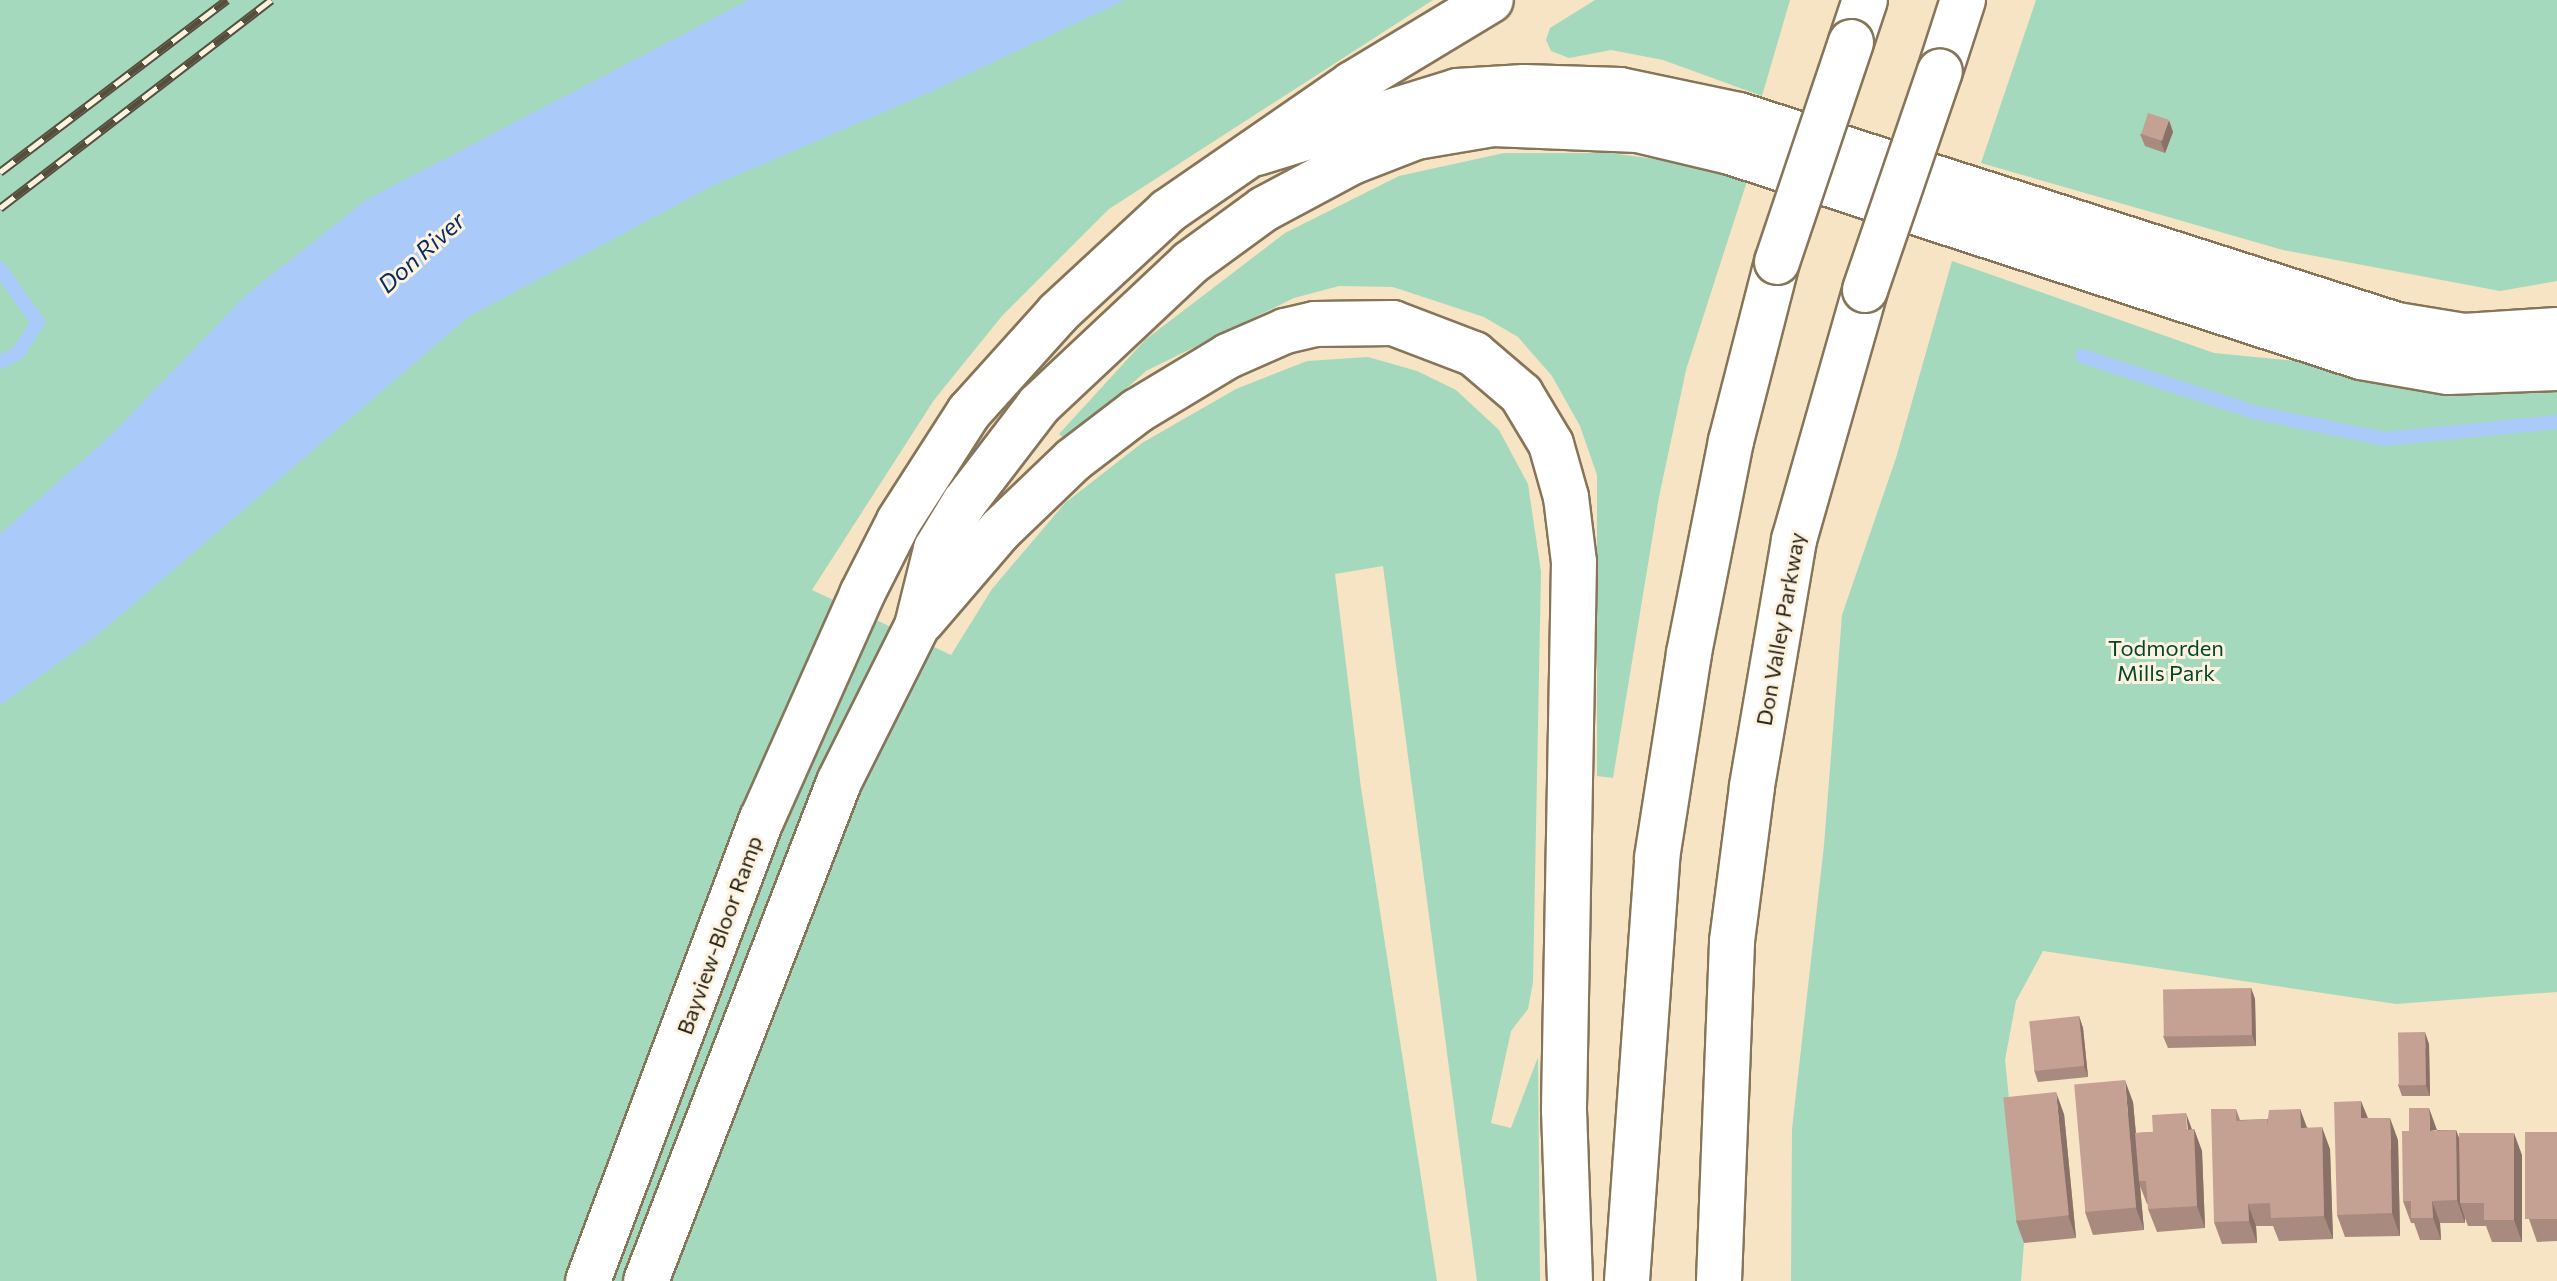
<!DOCTYPE html>
<style>
body{margin:0}
#map{position:relative;width:2557px;height:1281px;overflow:hidden;background:#f6e4c4;font-family:Commissioner,sans-serif}
div>[style]{position:absolute}
[style*='--x']{left:calc(var(--x)*1px);top:calc(var(--y)*1px);width:calc(var(--w)*1px);rotate:calc(var(--a)*1deg)}
.green>*{inset:0;background:#a4d9be}
.water>*{inset:0;background:#aacafa}
.stream>*{height:14px;margin:-7px;padding:0 7px;transform-origin:7px;border-radius:7px;background:#aacafa}
.roads{filter:drop-shadow(2px 0 #867559) drop-shadow(-2px 0 #867559) drop-shadow(0 2px #867559) drop-shadow(0 -2px #867559)}
.primary>*{height:44px;margin:-22px;padding:0 22px;transform-origin:22px;border-radius:22px;background:#fff}
.highway>*{height:44px;margin:-22px;padding:0 22px;transform-origin:22px;border-radius:22px;background:#fff}
.rail>*{height:9px;margin-top:-4.5px;transform-origin:0;background:repeating-linear-gradient(90deg,#fdf2df 0 18px,#564d3d 0 36px);box-sizing:border-box;border-block:2px solid #564d3d}
.bridges{filter:drop-shadow(2px 0 #867559) drop-shadow(-2px 0 #867559) drop-shadow(0 2px #867559) drop-shadow(0 -2px #867559)}
.highway-bridge>*{height:44px;margin:-22px;padding:0 22px;transform-origin:22px;border-radius:22px;background:#fff}
.wall>*{inset:0;background:#a98a7f}
.shaded-wall>*{inset:0;background:#8a7168}
.building>*{inset:0;background:#c5a194;transform-origin:0 0}
span{translate:-50% -50%;white-space:nowrap;text-align:center;line-height:1.15;-webkit-text-stroke:6px #fdf2df;paint-order:stroke}
.street-label{font-size:22px;color:#251f13}
.park-label{font-size:22px;color:#02462d}
.water-label{font-size:24px;color:#082d61;font-style:italic}
</style>
<div id="map">
<div class="green">
<div style="clip-path:polygon(0 0,1433px 0,1109px 209px,1002px 316px,934px 400px,812px 590px,951px 655px,992px 589px,1065px 503px,1142px 443px,1236px 389px,1307px 361px,1368px 357px,1417px 371px,1456px 390px,1499px 430px,1528px 484px,1541px 572px,1533px 982px,1528px 1009px,1511px 1031px,1491px 1123px,1511px 1128px,1538px 1057px,1540px 1281px,1477px 1281px,1383px 566px,1335px 574px,1361px 788px,1437px 1281px,0 1281px)"></div>
<div style="clip-path:polygon(1595px 0,1790px 0,1762px 96px,1663px 60px,1611px 50px,1569px 58px,1551px 51px,1546px 40px,1550px 28px)"></div>
<div style="clip-path:polygon(2036px 0,2557px 0,2557px 281px,2500px 291px,2283px 250px,1981px 163px)"></div>
<div style="clip-path:polygon(1504px 153px,1610px 153px,1670px 161px,1747px 181px,1686px 370px,1659px 497px,1613px 778px,1597px 776px,1597px 475px,1580px 426px,1552px 376px,1518px 337px,1484px 317px,1393px 287px,1339px 286px,1294px 298px,1146px 371px,1068px 441px,1059px 434px,1145px 340px,1285px 233px,1399px 176px)"></div>
<div style="clip-path:polygon(1952px 261px,2214px 353px,2296px 361px,2377px 384px,2447px 396px,2557px 391px,2557px 992px,2396px 1004px,2043px 951px,2016px 1001px,2005px 1060px,2024px 1243px,2021px 1281px,1791px 1281px,1792px 1129px,1824px 845px,1842px 615px,1896px 458px)"></div>
</div>
<div class="water">
<div style="clip-path:polygon(749px 0,1125px 0,928px 93px,712px 186px,468px 317px,95px 637px,0 705px,0 534px,112px 434px,245px 296px,366px 200px)"></div>
</div>
<div class="stream">
<div style="--x:0;--y:269;--w:65;--a:54.4"></div>
<div style="--x:38;--y:322;--w:37;--a:123"></div>
<div style="--x:18;--y:353;--w:20;--a:153"></div>
<div style="--x:2082;--y:356;--w:180;--a:18.1"></div>
<div style="--x:2253;--y:412;--w:134;--a:11.6"></div>
<div style="--x:2384;--y:439;--w:174;--a:-5.6"></div>
</div>
<div class="roads">
<div class="primary">
<div style="--x:588;--y:1281;--w:494;--a:-69.4"></div>
<div style="--x:762;--y:819;--w:246;--a:-66"></div>
<div style="--x:646;--y:1281;--w:535;--a:-68.85"></div>
<div style="--x:839;--y:782;--w:174;--a:-63.4"></div>
</div>
<div class="highway">
<div style="--x:1851;--y:42;--w:44;--a:-71.6"></div>
<div style="--x:1940;--y:71;--w:75;--a:-72.1"></div>
<div style="--x:1257;--y:153;--w:209;--a:-17.2"></div>
<div style="--x:1457;--y:91;--w:67;--a:-3.4"></div>
<div style="--x:1524;--y:87;--w:96;--a:1.8"></div>
<div style="--x:1620;--y:90;--w:122;--a:11.9"></div>
<div style="--x:1739;--y:115;--w:691;--a:17.7"></div>
<div style="--x:2397;--y:325;--w:68;--a:9.3"></div>
<div style="--x:2464;--y:336;--w:93;--a:-3.7"></div>
<div style="--x:862;--y:594;--w:82;--a:-63.1"></div>
<div style="--x:899;--y:521;--w:130;--a:-57.3"></div>
<div style="--x:969;--y:412;--w:133;--a:-48"></div>
<div style="--x:1058;--y:313;--w:150;--a:-42.8"></div>
<div style="--x:1168;--y:211;--w:224;--a:-34.6"></div>
<div style="--x:1352;--y:84;--w:162;--a:-31.1"></div>
<div style="--x:922;--y:621;--w:120;--a:-49.4"></div>
<div style="--x:1000;--y:530;--w:101;--a:-43.8"></div>
<div style="--x:1073;--y:460;--w:81;--a:-37.4"></div>
<div style="--x:1137;--y:411;--w:106;--a:-31.1"></div>
<div style="--x:1228;--y:356;--w:62;--a:-23.7"></div>
<div style="--x:1285;--y:331;--w:31;--a:-13"></div>
<div style="--x:1315;--y:324;--w:78;--a:-0.7"></div>
<div style="--x:1393;--y:323;--w:87;--a:20.9"></div>
<div style="--x:1474;--y:354;--w:62;--a:40.4"></div>
<div style="--x:1521;--y:394;--w:58;--a:59"></div>
<div style="--x:1551;--y:444;--w:55;--a:74.2"></div>
<div style="--x:1566;--y:497;--w:65;--a:83"></div>
<div style="--x:1574;--y:562;--w:548;--a:91.05"></div>
<div style="--x:1564;--y:1110;--w:171;--a:88"></div>
<div style="--x:917;--y:626;--w:79;--a:-76.1"></div>
<div style="--x:936;--y:549;--w:54;--a:-58.7"></div>
<div style="--x:964;--y:503;--w:123;--a:-52.6"></div>
<div style="--x:1039;--y:405;--w:207;--a:-43.2"></div>
<div style="--x:1190;--y:263;--w:92;--a:-36.1"></div>
<div style="--x:1264;--y:209;--w:100;--a:-28.1"></div>
<div style="--x:1352;--y:162;--w:69;--a:-21.3"></div>
<div style="--x:1416;--y:137;--w:78;--a:-9.6"></div>
<div style="--x:1493;--y:124;--w:145;--a:2.4"></div>
<div style="--x:1638;--y:130;--w:95;--a:13.4"></div>
<div style="--x:1730;--y:152;--w:663;--a:18"></div>
<div style="--x:2361;--y:357;--w:88;--a:9.8"></div>
<div style="--x:2448;--y:372;--w:109;--a:-2.1"></div>
<div style="--x:1627;--y:1281;--w:424;--a:-85.9"></div>
<div style="--x:1657;--y:858;--w:207;--a:-81.1"></div>
<div style="--x:1689;--y:653;--w:216;--a:-78.8"></div>
<div style="--x:1731;--y:441;--w:185;--a:-75.6"></div>
<div style="--x:1719;--y:1281;--w:340;--a:-87.8"></div>
<div style="--x:1732;--y:941;--w:156;--a:-82.6"></div>
<div style="--x:1752;--y:786;--w:250;--a:-80.3"></div>
<div style="--x:1794;--y:540;--w:260;--a:-74.1"></div>
</div>
</div>
<div class="rail">
<div style="--x:0;--y:172;--w:285;--a:-37.2"></div>
<div style="--x:0;--y:208;--w:342;--a:-37.5"></div>
</div>
<div class="bridges">
<div class="highway-bridge">
<div style="--x:1777;--y:262;--w:232;--a:-71.4"></div>
<div style="--x:1865;--y:290;--w:231;--a:-71.1"></div>
</div>
</div>
<div class="wall">
<div style="clip-path:polygon(2173px 132px,2165px 153px,2145px 146px,2140px 134px)"></div>
<div style="clip-path:polygon(2251px 988px,2255px 999px,2256px 1046px,2168px 1048px,2163px 1036px)"></div>
<div style="clip-path:polygon(2079px 1016px,2083px 1028px,2088px 1077px,2038px 1082px,2034px 1070px)"></div>
<div style="clip-path:polygon(2429px 1044px,2430px 1096px,2402px 1096px,2398px 1085px)"></div>
<div style="clip-path:polygon(2133px 1102px,2136px 1133px,2194px 1129px,2202px 1151px,2205px 1228px,2157px 1232px,2148px 1209px,2148px 1204px,2147px 1204px,2140px 1186px,2144px 1230px,2093px 1235px,2085px 1212px)"></div>
<div style="clip-path:polygon(2236px 1109px,2240px 1120px,2267px 1119px,2300px 1109px,2307px 1127px,2330px 1149px,2333px 1239px,2279px 1241px,2273px 1226px,2256px 1226px,2257px 1243px,2222px 1244px,2214px 1222px)"></div>
<div style="clip-path:polygon(2064px 1114px,2076px 1238px,2024px 1243px,2016px 1221px)"></div>
<div style="clip-path:polygon(2437px 1130px,2456px 1130px,2459px 1138px,2522px 1155px,2522px 1242px,2492px 1242px,2486px 1226px,2468px 1226px,2465px 1218px,2465px 1223px,2440px 1223px,2441px 1240px,2420px 1240px,2414px 1223px,2411px 1223px,2403px 1201px)"></div>
<div style="clip-path:polygon(2557px 1132px,2557px 1241px,2537px 1242px,2529px 1219px)"></div>
<div style="clip-path:polygon(2398px 1140px,2400px 1236px,2345px 1237px,2337px 1215px)"></div>
</div>
<div class="shaded-wall">
<div style="clip-path:polygon(2169px 120px,2173px 132px,2165px 153px,2161px 142px)"></div>
<div style="clip-path:polygon(2251px 988px,2255px 999px,2256px 1046px,2252px 1035px)"></div>
<div style="clip-path:polygon(2079px 1016px,2083px 1028px,2088px 1077px,2084px 1066px)"></div>
<div style="clip-path:polygon(2425px 1032px,2429px 1044px,2430px 1096px,2426px 1085px)"></div>
<div style="clip-path:polygon(2125px 1080px,2133px 1102px,2140px 1181px,2139px 1181px,2140px 1186px,2144px 1230px,2136px 1208px)"></div>
<div style="clip-path:polygon(2056px 1092px,2064px 1114px,2076px 1238px,2068px 1215px)"></div>
<div style="clip-path:polygon(2361px 1101px,2370px 1123px,2361px 1118px)"></div>
<div style="clip-path:polygon(2429px 1108px,2437px 1130px,2430px 1131px)"></div>
<div style="clip-path:polygon(2300px 1109px,2308px 1132px,2301px 1128px)"></div>
<div style="clip-path:polygon(2186px 1113px,2194px 1135px,2194px 1129px,2202px 1151px,2205px 1228px,2197px 1206px)"></div>
<div style="clip-path:polygon(2390px 1118px,2398px 1140px,2400px 1236px,2392px 1213px)"></div>
<div style="clip-path:polygon(2322px 1127px,2330px 1149px,2333px 1239px,2324px 1216px)"></div>
<div style="clip-path:polygon(2456px 1130px,2464px 1152px,2460px 1203px,2465px 1218px,2465px 1223px,2457px 1200px)"></div>
<div style="clip-path:polygon(2514px 1133px,2522px 1155px,2522px 1242px,2514px 1220px)"></div>
<div style="clip-path:polygon(2432px 1201px,2440px 1223px,2441px 1240px,2433px 1218px)"></div>
<div style="clip-path:polygon(2248px 1204px,2256px 1226px,2257px 1243px,2249px 1221px)"></div>
</div>
<div class="building">
<div style="left:2148px;top:113px;width:22px;height:22px;rotate:18deg"></div>
<div style="left:2251px;top:988px;width:47px;height:88px;rotate:89deg"></div>
<div style="left:2079px;top:1016px;width:50px;height:50px;rotate:84deg"></div>
<div style="left:2425px;top:1032px;width:53px;height:27px;rotate:89deg"></div>
<div style="left:2125px;top:1080px;width:128px;height:51px;rotate:85deg"></div>
<div style="left:2056px;top:1092px;width:124px;height:53px;rotate:84deg"></div>
<div style="clip-path:polygon(2361px 1101px,2361px 1118px,2390px 1118px,2392px 1213px,2337px 1215px,2334px 1102px)"></div>
<div style="clip-path:polygon(2409px 1108px,2429px 1108px,2430px 1131px,2456px 1130px,2457px 1200px,2432px 1201px,2433px 1218px,2411px 1218px,2411px 1201px,2403px 1201px,2402px 1131px,2409px 1131px)"></div>
<div style="clip-path:polygon(2211px 1109px,2236px 1109px,2236px 1121px,2267px 1119px,2267px 1127px,2269px 1110px,2300px 1109px,2301px 1128px,2322px 1127px,2324px 1216px,2271px 1218px,2270px 1203px,2248px 1204px,2249px 1221px,2214px 1222px)"></div>
<div style="clip-path:polygon(2186px 1113px,2187px 1130px,2194px 1129px,2197px 1206px,2148px 1209px,2146px 1181px,2139px 1181px,2135px 1133px,2153px 1132px,2152px 1115px)"></div>
<div style="left:2525px;top:1132px;width:32px;height:87px"></div>
<div style="clip-path:polygon(2459px 1133px,2514px 1133px,2514px 1220px,2484px 1220px,2484px 1203px,2460px 1203px)"></div>
</div>
<div class="street-label">
<span style="left:1780px;top:629px;rotate:-80deg">Don Valley Parkway</span>
<span style="left:719px;top:935px;rotate:-70deg">Bayview-Bloor Ramp</span>
</div>
<div class="park-label">
<span style="left:2166px;top:660px">Todmorden<br>Mills Park</span>
</div>
<div class="water-label">
<span style="left:421px;top:252px;rotate:-42deg">Don River</span>
</div>
</div>
